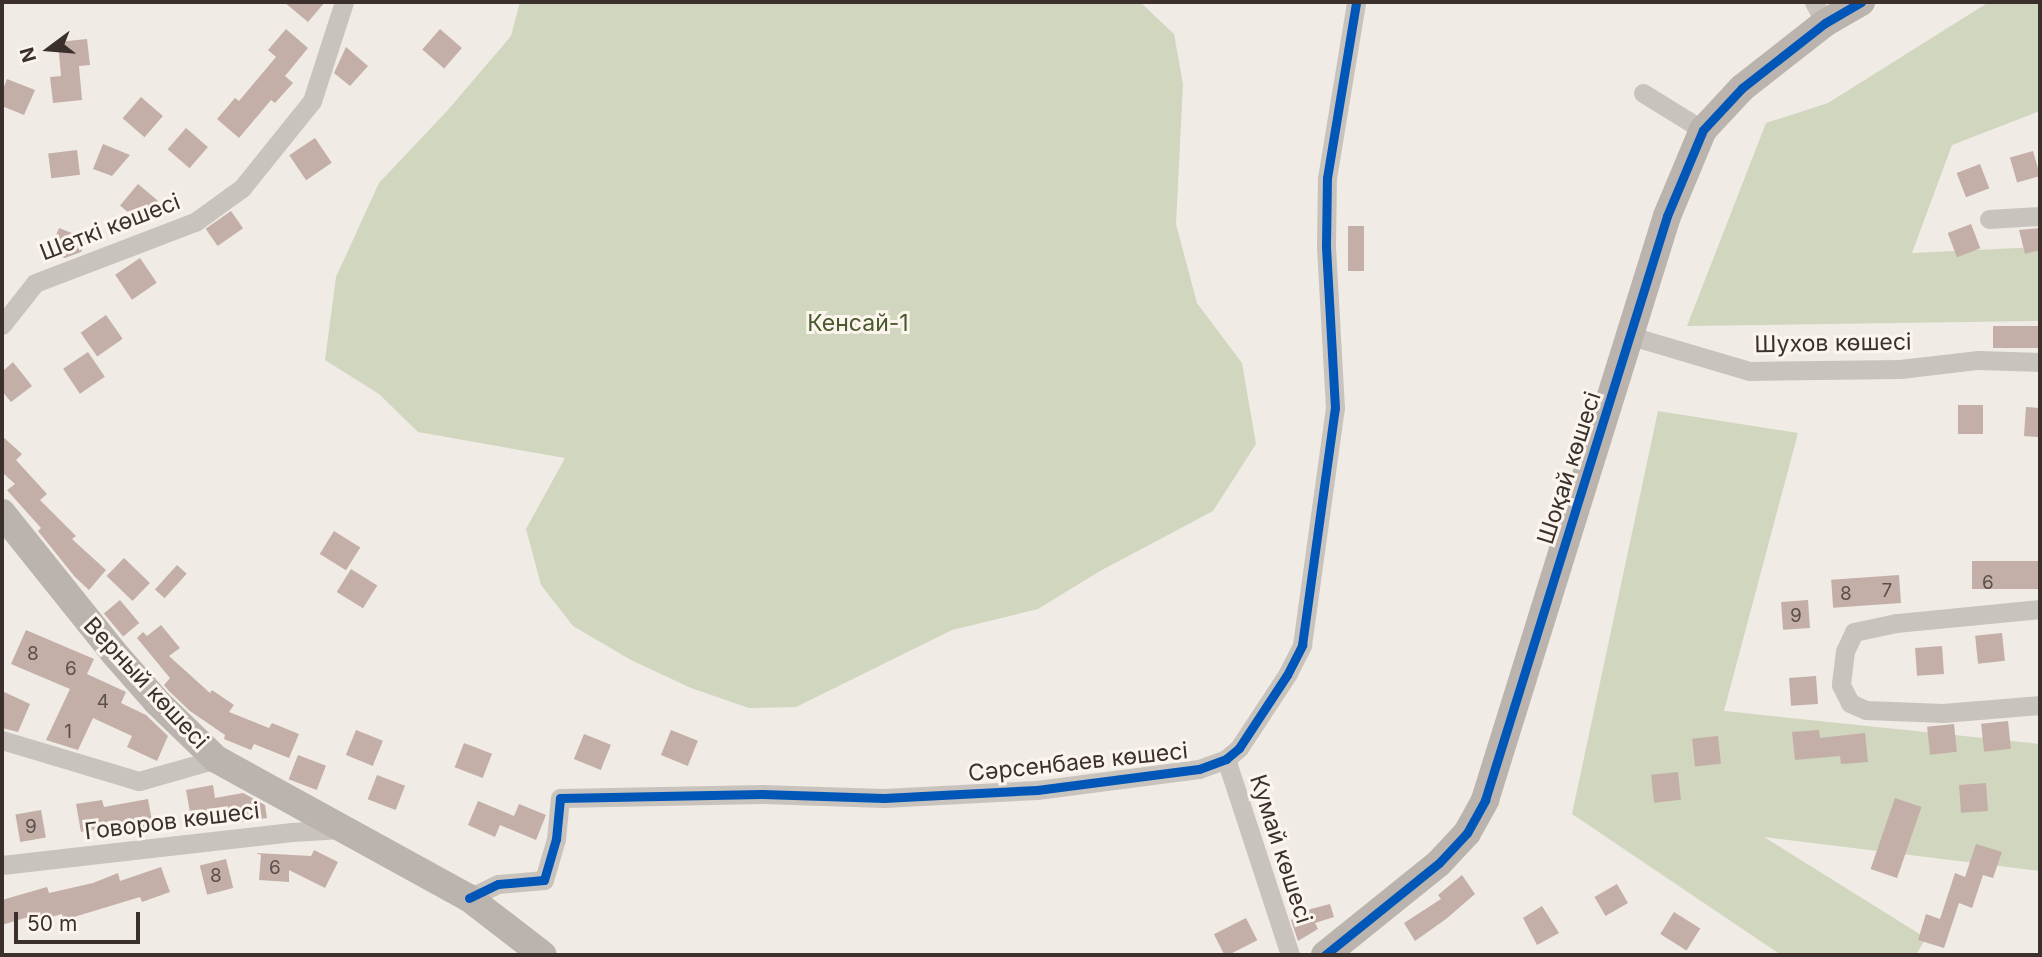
<!DOCTYPE html>
<meta charset="utf-8">
<style>
body{margin:0}
#map{position:relative;width:2042px;height:957px;overflow:hidden;background:#f0ebe5;font-family:Inter,sans-serif}
div>[style]{position:absolute}
[style*='--x']{left:calc(var(--x)*1px);top:calc(var(--y)*1px);width:calc(var(--w)*1px);rotate:calc(var(--a)*1deg)}
.green>*{inset:0;background:#d1d6bf}
.building>*{inset:0;background:#c3afa7;transform-origin:0 0}
.street>*{height:19px;margin:-9.5px;padding:0 9.5px;transform-origin:9.5px;border-radius:9.5px;background:#c9c3be}
.secondary>*{height:28px;margin:-14px;padding:0 14px;transform-origin:14px;border-radius:14px;background:#bab3ae}
.cycleway>*{height:9px;margin:-4.5px;padding:0 4.5px;transform-origin:4.5px;border-radius:4.5px;background:#0057b8}
span{translate:-50% -50%;white-space:nowrap;text-align:center;line-height:1.15;-webkit-text-stroke:6px #fbf5ee;paint-order:stroke}
.number-label{font-size:19px;color:#5d504a}
.number-label span{-webkit-text-stroke-width:0}
.street-label{font-size:23px;color:#3b302b}
.park-label{font-size:23px;color:#4a5a2e}
.frame{position:absolute;inset:0;border:4px solid #3b302b;pointer-events:none}
.north{position:absolute;left:14px;top:14px;width:70px;height:70px;-webkit-text-stroke:5px #fbf5ee;paint-order:stroke;rotate:254deg;font-size:19px;font-weight:700;line-height:28px;text-align:center;color:#3b302b}
.north::after{content:'';display:block;margin:auto;width:24px;height:32px;background:#3b302b;clip-path:polygon(50% 0,100% 100%,50% 72%,0 100%)}
.scale{position:absolute;left:14px;top:912px;width:126px;height:32px;box-sizing:border-box;border:4px solid #3b302b;border-top:0;padding-left:9px;font-size:21px;line-height:24px;white-space:nowrap;color:#3b302b;-webkit-text-stroke:5px #fbf5ee;paint-order:stroke}
</style>
<div id="map">
<div class="green">
<div style="clip-path:polygon(520px 2px,1140px 2px,1174px 34px,1183px 84px,1176px 224px,1197px 303px,1242px 363px,1256px 444px,1213px 511px,1100px 571px,1038px 609px,952px 630px,796px 707px,749px 708px,691px 688px,631px 660px,573px 626px,541px 585px,526px 529px,565px 458px,418px 432px,379px 394px,325px 360px,336px 277px,379px 183px,447px 111px,511px 36px)"></div>
<div style="clip-path:polygon(1989px 2px,2040px 2px,2040px 111px,1952px 145px,1912px 253px,2040px 247px,2040px 321px,1687px 326px,1766px 123px,1828px 103px)"></div>
<div style="clip-path:polygon(1658px 411px,1798px 433px,1724px 711px,2040px 744px,2040px 871px,1764px 837px,1926px 938px,1916px 955px,1781px 955px,1572px 814px)"></div>
</div>
<div class="building">
<div style="clip-path:polygon(284px 2px,325px 2px,308px 22px)"></div>
<div style="clip-path:polygon(286px 29px,308px 48px,285px 76px,293px 83px,275px 103px,271px 100px,239px 138px,217px 119px,235px 98px,239px 101px,276px 57px,268px 50px)"></div>
<div style="left:440px;top:29px;width:29px;height:27px;rotate:41deg"></div>
<div style="clip-path:polygon(87px 39px,90px 65px,79px 66px,82px 100px,53px 103px,50px 77px,61px 76px,58px 42px)"></div>
<div style="clip-path:polygon(346px 47px,368px 66px,350px 86px,334px 73px)"></div>
<div style="clip-path:polygon(7px 79px,35px 90px,24px 115px,2px 106px,2px 92px)"></div>
<div style="left:141px;top:97px;width:29px;height:28px;rotate:41deg"></div>
<div style="left:186px;top:128px;width:29px;height:28px;rotate:41deg"></div>
<div style="left:315px;top:138px;width:30px;height:31px;rotate:56deg"></div>
<div style="clip-path:polygon(103px 144px,130px 155px,112px 176px,93px 169px)"></div>
<div style="left:77px;top:150px;width:25px;height:29px;rotate:83deg"></div>
<div style="left:2033px;top:151px;width:26px;height:24px;rotate:74deg"></div>
<div style="left:1980px;top:164px;width:26px;height:25px;rotate:69deg"></div>
<div style="left:138px;top:184px;width:26px;height:28px;rotate:40deg"></div>
<div style="left:231px;top:211px;width:21px;height:31px;rotate:55deg"></div>
<div style="left:1971px;top:224px;width:26px;height:25px;rotate:69deg"></div>
<div style="left:1348px;top:226px;width:16px;height:45px"></div>
<div style="clip-path:polygon(59px 228px,87px 239px,81px 252px,65px 258px,49px 252px)"></div>
<div style="clip-path:polygon(2040px 228px,2040px 250px,2025px 254px,2019px 230px)"></div>
<div style="left:140px;top:258px;width:30px;height:30px;rotate:56deg"></div>
<div style="left:106px;top:315px;width:29px;height:31px;rotate:55deg"></div>
<div style="left:1993px;top:326px;width:47px;height:22px"></div>
<div style="left:88px;top:352px;width:30px;height:30px;rotate:56deg"></div>
<div style="clip-path:polygon(13px 362px,32px 386px,11px 402px,2px 391px,2px 372px)"></div>
<div style="left:1958px;top:405px;width:25px;height:29px"></div>
<div style="left:2026px;top:407px;width:14px;height:29px;rotate:4deg"></div>
<div style="clip-path:polygon(2px 436px,22px 454px,16px 460px,47px 494px,40px 500px,76px 536px,72px 539px,106px 570px,89px 590px,75px 577px,38px 531px,41px 528px,7px 490px,15px 484px,4px 474px,2px 477px)"></div>
<div style="left:334px;top:531px;width:31px;height:27px;rotate:32deg"></div>
<div style="left:124px;top:558px;width:36px;height:25px;rotate:44deg"></div>
<div style="left:2040px;top:561px;width:28px;height:68px;rotate:90deg"></div>
<div style="left:177px;top:565px;width:13px;height:33px;rotate:42deg"></div>
<div style="left:351px;top:569px;width:31px;height:27px;rotate:32deg"></div>
<div style="left:1899px;top:575px;width:28px;height:68px;rotate:86deg"></div>
<div style="left:120px;top:600px;width:30px;height:21px;rotate:50deg"></div>
<div style="left:1808px;top:600px;width:28px;height:27px;rotate:86deg"></div>
<div style="clip-path:polygon(161px 625px,180px 648px,169px 656px,210px 693px,212px 690px,234px 705px,229px 712px,269px 728px,272px 723px,299px 734px,289px 758px,254px 744px,251px 750px,224px 739px,225px 735px,190px 711px,169px 691px,164px 685px,170px 678px,137px 638px,143px 632px,147px 636px)"></div>
<div style="clip-path:polygon(26px 630px,94px 659px,87px 674px,126px 692px,121px 703px,146px 715px,168px 736px,157px 761px,127px 747px,132px 736px,93px 718px,78px 750px,46px 740px,70px 689px,11px 664px)"></div>
<div style="left:2002px;top:633px;width:28px;height:27px;rotate:84deg"></div>
<div style="left:1942px;top:646px;width:28px;height:27px;rotate:86deg"></div>
<div style="left:1816px;top:676px;width:28px;height:27px;rotate:86deg"></div>
<div style="clip-path:polygon(2px 691px,30px 704px,18px 732px,2px 728px)"></div>
<div style="left:2008px;top:721px;width:28px;height:27px;rotate:84deg"></div>
<div style="left:1954px;top:724px;width:28px;height:27px;rotate:84deg"></div>
<div style="left:356px;top:730px;width:29px;height:27px;rotate:22deg"></div>
<div style="left:671px;top:730px;width:29px;height:27px;rotate:22deg"></div>
<div style="clip-path:polygon(1819px 730px,1820px 738px,1865px 733px,1868px 762px,1841px 764px,1840px 756px,1795px 760px,1792px 732px)"></div>
<div style="left:584px;top:734px;width:29px;height:27px;rotate:22deg"></div>
<div style="left:1718px;top:736px;width:28px;height:26px;rotate:84deg"></div>
<div style="left:464px;top:743px;width:30px;height:26px;rotate:21deg"></div>
<div style="left:298px;top:755px;width:30px;height:26px;rotate:21deg"></div>
<div style="left:1678px;top:772px;width:28px;height:27px;rotate:84deg"></div>
<div style="left:377px;top:775px;width:30px;height:26px;rotate:21deg"></div>
<div style="left:1986px;top:783px;width:28px;height:27px;rotate:86deg"></div>
<div style="clip-path:polygon(213px 785px,215px 798px,243px 793px,265px 805px,267px 818px,241px 822px,238px 810px,191px 818px,186px 790px)"></div>
<div style="left:1895px;top:798px;width:28px;height:75px;rotate:19deg"></div>
<div style="clip-path:polygon(148px 799px,153px 827px,127px 832px,126px 824px,81px 832px,76px 804px,102px 800px,104px 807px)"></div>
<div style="clip-path:polygon(478px 801px,514px 816px,519px 804px,546px 815px,536px 840px,500px 825px,495px 837px,468px 825px)"></div>
<div style="left:41px;top:810px;width:28px;height:26px;rotate:80deg"></div>
<div style="clip-path:polygon(1976px 844px,2002px 852px,1993px 878px,1983px 875px,1972px 908px,1959px 903px,1944px 948px,1918px 940px,1926px 914px,1940px 919px,1955px 873px,1965px 877px)"></div>
<div style="clip-path:polygon(314px 850px,338px 862px,325px 888px,289px 870px,289px 882px,259px 880px,261px 855px,256px 853px,311px 856px)"></div>
<div style="left:226px;top:859px;width:30px;height:27px;rotate:76deg"></div>
<div style="clip-path:polygon(161px 867px,170px 892px,142px 902px,140px 897px,64px 920px,62px 914px,30px 923px,28px 917px,2px 925px,2px 900px,47px 887px,49px 893px,93px 883px,118px 873px,120px 881px)"></div>
<div style="clip-path:polygon(1462px 875px,1475px 894px,1446px 919px,1415px 941px,1404px 923px,1441px 899px,1438px 895px)"></div>
<div style="left:1617px;top:884px;width:22px;height:26px;rotate:60deg"></div>
<div style="clip-path:polygon(1330px 904px,1334px 917px,1315px 923px,1318px 929px,1298px 941px,1291px 920px,1307px 910px)"></div>
<div style="clip-path:polygon(1542px 906px,1559px 933px,1537px 945px,1523px 918px)"></div>
<div style="left:1674px;top:912px;width:31px;height:26px;rotate:32deg"></div>
<div style="left:1246px;top:918px;width:25px;height:36px;rotate:63deg"></div>
</div>
<div class="street">
<div style="--x:1814;--y:2;--w:24;--a:62"></div>
<div style="--x:1643;--y:93;--w:70;--a:31.7"></div>
<div style="--x:1989;--y:219;--w:51;--a:-3.4"></div>
<div style="--x:2;--y:325;--w:53;--a:-51.8"></div>
<div style="--x:35;--y:283;--w:171;--a:-20.9"></div>
<div style="--x:195;--y:222;--w:58;--a:-35.9"></div>
<div style="--x:242;--y:188;--w:112;--a:-51.2"></div>
<div style="--x:312;--y:101;--w:104;--a:-72.1"></div>
<div style="--x:1631;--y:336;--w:123;--a:16.5"></div>
<div style="--x:1749;--y:371;--w:151;--a:-0.8"></div>
<div style="--x:1900;--y:369;--w:79;--a:-6.6"></div>
<div style="--x:1978;--y:360;--w:62;--a:1.8"></div>
<div style="--x:2040;--y:609;--w:145;--a:174.4"></div>
<div style="--x:1896;--y:623;--w:43;--a:167.9"></div>
<div style="--x:1854;--y:632;--w:21;--a:115"></div>
<div style="--x:1845;--y:651;--w:34;--a:97"></div>
<div style="--x:1841;--y:685;--w:20;--a:63"></div>
<div style="--x:1850;--y:703;--w:17;--a:24"></div>
<div style="--x:1866;--y:710;--w:77;--a:2.2"></div>
<div style="--x:1943;--y:713;--w:97;--a:-4.7"></div>
<div style="--x:2;--y:740;--w:143;--a:16.7"></div>
<div style="--x:139;--y:781;--w:80;--a:-15.9"></div>
<div style="--x:1226;--y:759;--w:206;--a:71.9"></div>
<div style="--x:2;--y:865;--w:292;--a:-6.5"></div>
<div style="--x:292;--y:832;--w:50;--a:-3.4"></div>
<div style="--x:469;--y:898;--w:32;--a:-26"></div>
<div style="--x:498;--y:884;--w:46;--a:-5"></div>
<div style="--x:544;--y:880;--w:43;--a:-73.7"></div>
<div style="--x:556;--y:839;--w:41;--a:-84.4"></div>
<div style="--x:560;--y:798;--w:202;--a:-1.1"></div>
<div style="--x:762;--y:794;--w:122;--a:1.9"></div>
<div style="--x:884;--y:798;--w:153;--a:-3"></div>
<div style="--x:1037;--y:790;--w:163;--a:-7.4"></div>
<div style="--x:1199;--y:769;--w:29;--a:-20"></div>
<div style="--x:1226;--y:759;--w:17;--a:-40"></div>
<div style="--x:1239;--y:748;--w:87;--a:-56.7"></div>
<div style="--x:1287;--y:675;--w:34;--a:-63"></div>
<div style="--x:1302;--y:645;--w:239;--a:-82.1"></div>
<div style="--x:1335;--y:408;--w:162;--a:-93.2"></div>
<div style="--x:1326;--y:246;--w:68;--a:-89.2"></div>
<div style="--x:1327;--y:178;--w:178;--a:-80.6"></div>
</div>
<div class="secondary">
<div style="--x:2;--y:513;--w:179;--a:51.3"></div>
<div style="--x:114;--y:653;--w:65;--a:48.7"></div>
<div style="--x:157;--y:702;--w:82;--a:44"></div>
<div style="--x:216;--y:759;--w:289;--a:28.8"></div>
<div style="--x:469;--y:898;--w:93;--a:37.6"></div>
<div style="--x:1325;--y:955;--w:146;--a:-38.9"></div>
<div style="--x:1439;--y:863;--w:41;--a:-47"></div>
<div style="--x:1467;--y:833;--w:38;--a:-61"></div>
<div style="--x:1485;--y:800;--w:612;--a:-72.69"></div>
<div style="--x:1667;--y:216;--w:93;--a:-67.3"></div>
<div style="--x:1703;--y:130;--w:57;--a:-47.1"></div>
<div style="--x:1742;--y:88;--w:105;--a:-38.1"></div>
<div style="--x:1825;--y:23;--w:42;--a:-30.3"></div>
</div>
<div class="cycleway">
<div style="--x:469;--y:898;--w:32;--a:-26"></div>
<div style="--x:498;--y:884;--w:46;--a:-5"></div>
<div style="--x:544;--y:880;--w:43;--a:-73.7"></div>
<div style="--x:556;--y:839;--w:41;--a:-84.4"></div>
<div style="--x:560;--y:798;--w:202;--a:-1.1"></div>
<div style="--x:762;--y:794;--w:122;--a:1.9"></div>
<div style="--x:884;--y:798;--w:153;--a:-3"></div>
<div style="--x:1037;--y:790;--w:163;--a:-7.4"></div>
<div style="--x:1199;--y:769;--w:29;--a:-20"></div>
<div style="--x:1226;--y:759;--w:17;--a:-40"></div>
<div style="--x:1239;--y:748;--w:87;--a:-56.7"></div>
<div style="--x:1287;--y:675;--w:34;--a:-63"></div>
<div style="--x:1302;--y:645;--w:239;--a:-82.1"></div>
<div style="--x:1335;--y:408;--w:162;--a:-93.2"></div>
<div style="--x:1326;--y:246;--w:68;--a:-89.2"></div>
<div style="--x:1327;--y:178;--w:178;--a:-80.6"></div>
<div style="--x:1325;--y:955;--w:146;--a:-38.9"></div>
<div style="--x:1439;--y:863;--w:41;--a:-47"></div>
<div style="--x:1467;--y:833;--w:38;--a:-61"></div>
<div style="--x:1485;--y:800;--w:612;--a:-72.69"></div>
<div style="--x:1667;--y:216;--w:93;--a:-67.3"></div>
<div style="--x:1703;--y:130;--w:57;--a:-47.1"></div>
<div style="--x:1742;--y:88;--w:105;--a:-38.1"></div>
<div style="--x:1825;--y:23;--w:42;--a:-30.3"></div>
</div>
<div class="number-label">
<span style="left:1988px;top:583px">6</span>
<span style="left:1887px;top:591px">7</span>
<span style="left:1846px;top:594px">8</span>
<span style="left:1796px;top:616px">9</span>
<span style="left:33px;top:654px">8</span>
<span style="left:71px;top:669px">6</span>
<span style="left:103px;top:702px">4</span>
<span style="left:68px;top:732px">1</span>
<span style="left:31px;top:827px">9</span>
<span style="left:275px;top:868px">6</span>
<span style="left:216px;top:876px">8</span>
</div>
<div class="street-label">
<span style="left:110px;top:227px;rotate:-21deg">Шеткі көшесі</span>
<span style="left:1833px;top:343px;rotate:-1deg">Шухов көшесі</span>
<span style="left:1569px;top:468px;rotate:-72deg">Шоқай көшесі</span>
<span style="left:146px;top:683px;rotate:47deg">Верный көшесі</span>
<span style="left:1078px;top:762px;rotate:-6deg">Сәрсенбаев көшесі</span>
<span style="left:172px;top:821px;rotate:-7deg">Говоров көшесі</span>
<span style="left:1281px;top:849px;rotate:72deg">Кумай көшесі</span>
</div>
<div class="park-label">
<span style="left:858px;top:323px">Кенсай-1</span>
</div>
<div class="frame"></div>
<div class="north">N</div>
<div class="scale">50 m</div>
</div>
